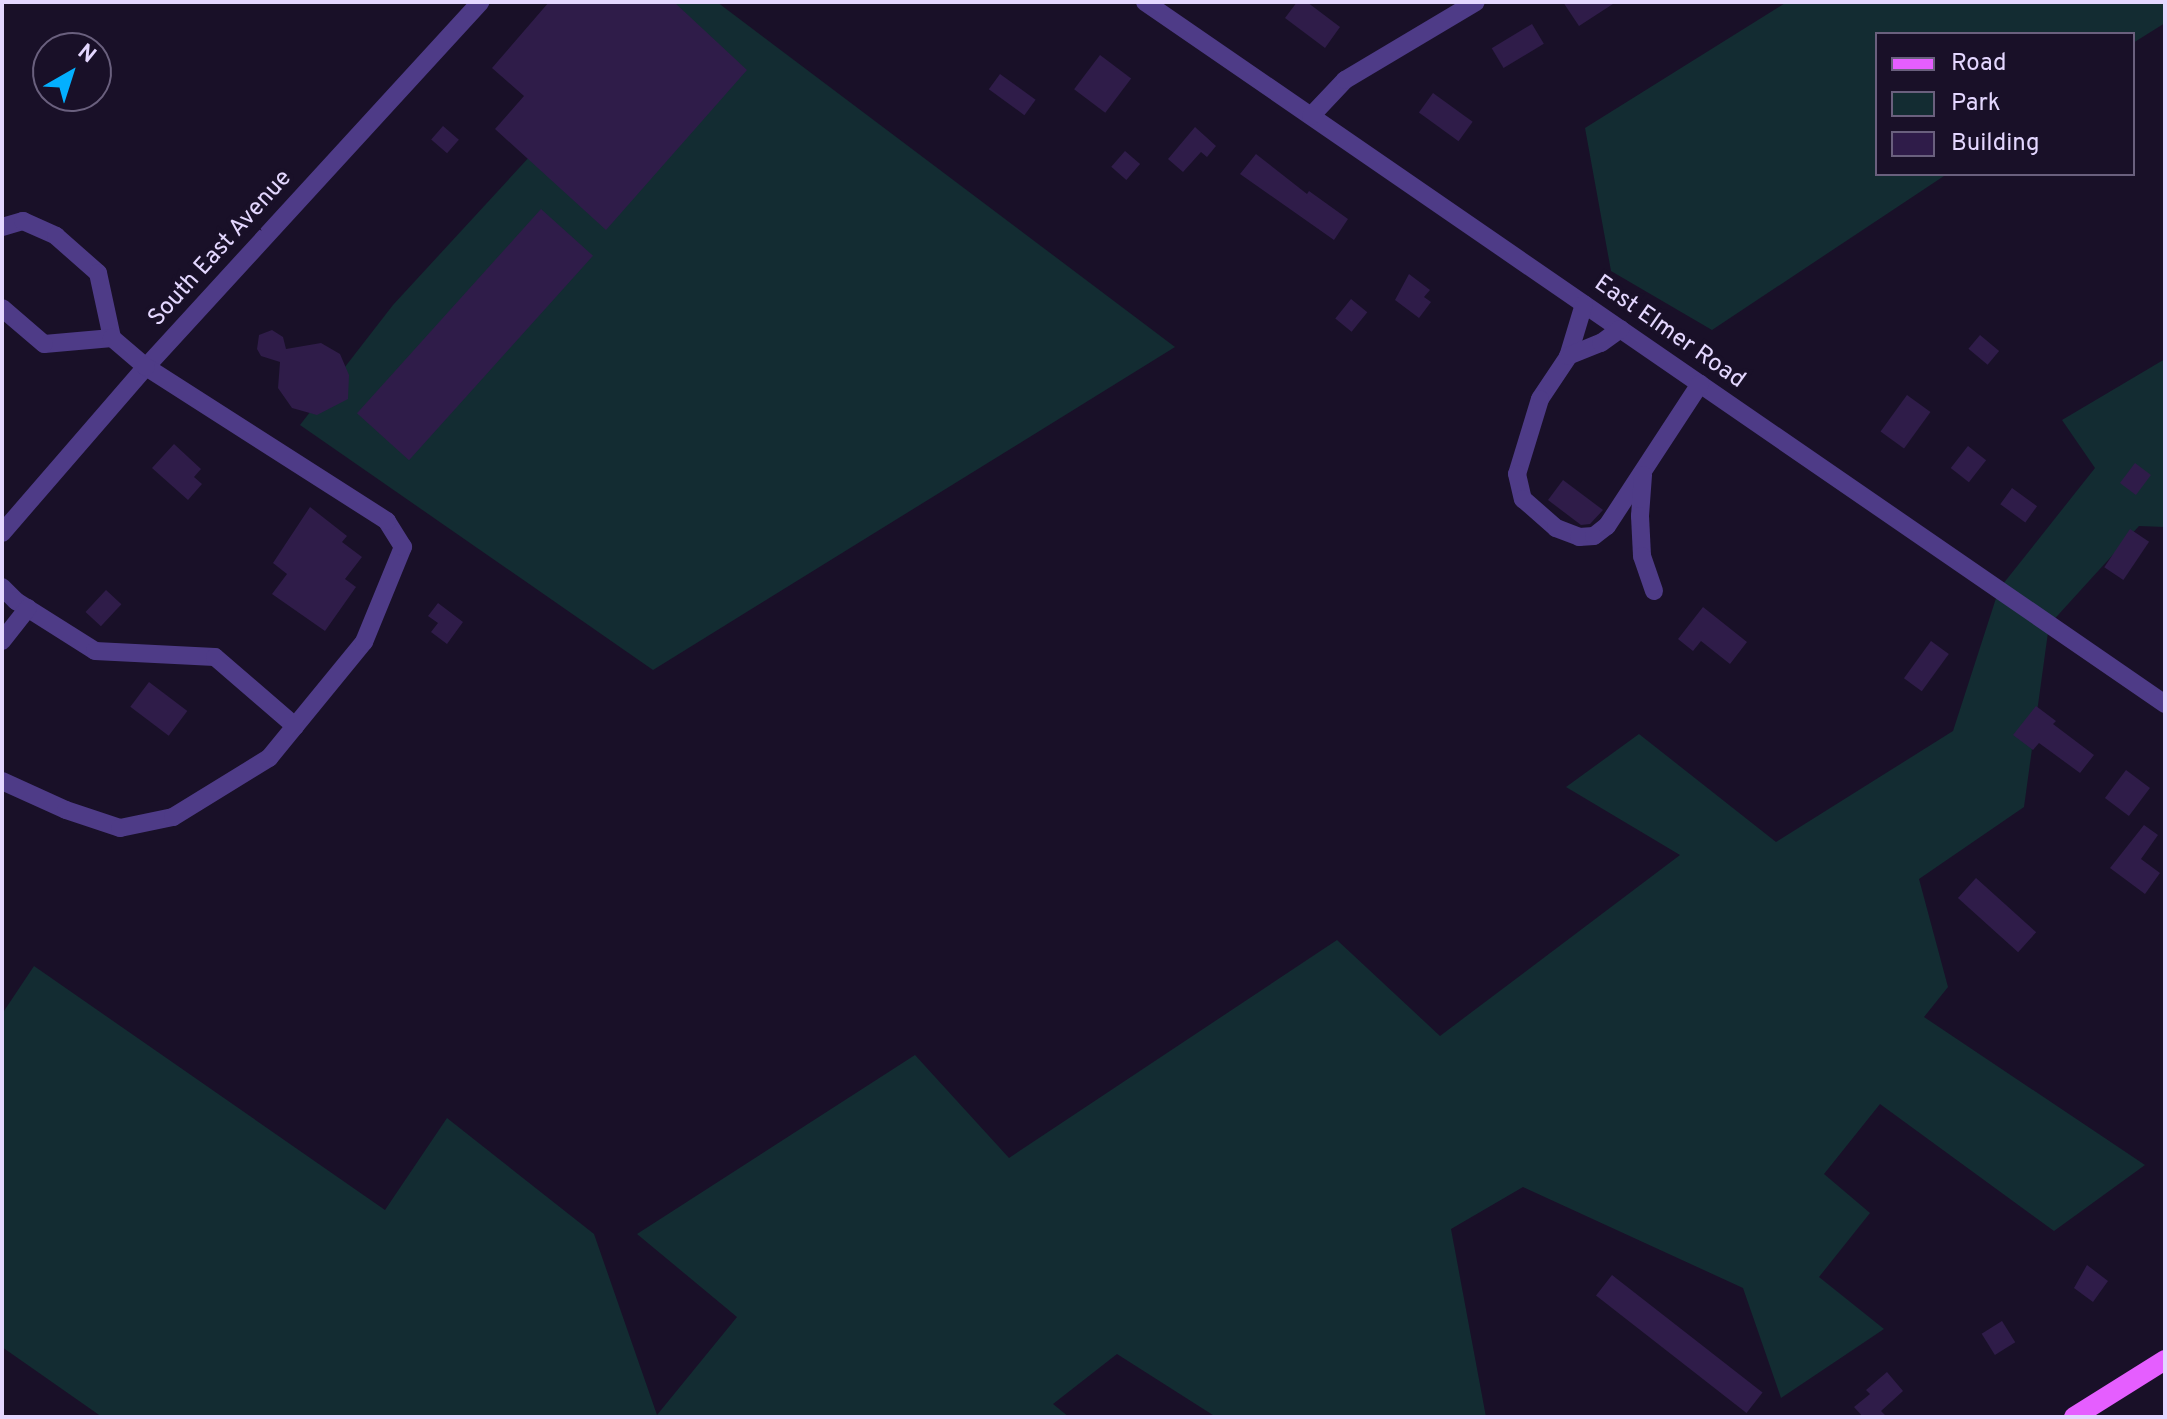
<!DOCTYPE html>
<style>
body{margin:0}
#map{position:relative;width:2167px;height:1419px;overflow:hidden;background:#191028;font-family:Overpass,sans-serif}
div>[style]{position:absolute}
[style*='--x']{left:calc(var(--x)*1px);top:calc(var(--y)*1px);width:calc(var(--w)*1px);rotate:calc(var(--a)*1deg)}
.green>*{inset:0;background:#132c32}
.building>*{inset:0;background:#2f1c49;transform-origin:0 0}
.minor>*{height:18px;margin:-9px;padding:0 9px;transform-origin:9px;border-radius:9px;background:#4e3b87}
.major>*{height:20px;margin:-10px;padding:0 10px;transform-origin:10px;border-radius:10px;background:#e55eff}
span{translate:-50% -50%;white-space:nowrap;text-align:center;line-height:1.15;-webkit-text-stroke:8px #191028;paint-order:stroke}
.street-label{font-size:24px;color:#e4d7ff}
.frame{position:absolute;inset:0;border:4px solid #e4d7ff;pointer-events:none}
.legend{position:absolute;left:1875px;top:32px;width:260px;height:144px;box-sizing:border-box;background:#191028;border:2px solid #6a607e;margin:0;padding:10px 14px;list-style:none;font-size:24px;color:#e4d7ff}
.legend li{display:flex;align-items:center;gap:16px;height:40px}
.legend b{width:40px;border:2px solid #6a607e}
.north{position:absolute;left:32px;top:32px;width:80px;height:80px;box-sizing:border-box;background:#191028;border:2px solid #6a607e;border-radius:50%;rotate:39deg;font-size:22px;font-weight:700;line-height:32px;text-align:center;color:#e4d7ff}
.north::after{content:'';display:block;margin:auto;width:28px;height:36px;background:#03b0ff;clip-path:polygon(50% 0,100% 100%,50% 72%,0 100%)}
</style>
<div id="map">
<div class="green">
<div style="clip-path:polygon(672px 2px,717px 2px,1175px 347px,653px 670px,300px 425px,393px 305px)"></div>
<div style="clip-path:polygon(1787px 2px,2165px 2px,2165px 23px,2133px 43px,2133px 34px,1877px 34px,1877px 174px,1947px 174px,1712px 330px,1611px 271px,1585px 128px)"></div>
<div style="clip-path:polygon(2165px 359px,2165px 527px,2139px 526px,2049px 625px,2024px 807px,1919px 879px,1948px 987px,1924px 1017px,2145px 1165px,2054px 1231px,1880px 1104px,1824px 1174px,1870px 1213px,1819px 1277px,1884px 1329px,1781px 1398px,1743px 1288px,1523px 1187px,1451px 1229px,1486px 1417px,1216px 1417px,1117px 1354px,1053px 1404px,1069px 1417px,102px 1417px,2px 1347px,2px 1014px,34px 966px,385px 1210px,447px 1118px,594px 1234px,657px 1415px,737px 1317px,637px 1234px,915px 1055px,1009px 1158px,1337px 940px,1440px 1036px,1680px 855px,1566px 787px,1639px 734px,1776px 842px,1953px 731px,1999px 589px,2095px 468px,2062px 420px)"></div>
</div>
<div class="building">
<div style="clip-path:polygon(549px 2px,674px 2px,747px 70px,606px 230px,495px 129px,524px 96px,492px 68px)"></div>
<div style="clip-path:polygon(1297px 2px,1307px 2px,1340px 27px,1325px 48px,1285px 18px)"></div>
<div style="clip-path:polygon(1563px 2px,1616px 2px,1579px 26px)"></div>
<div style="left:1532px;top:24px;width:23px;height:47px;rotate:59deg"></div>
<div style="left:1100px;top:55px;width:39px;height:43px;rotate:37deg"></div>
<div style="left:1000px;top:74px;width:44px;height:19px;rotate:36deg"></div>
<div style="left:1433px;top:93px;width:49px;height:24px;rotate:36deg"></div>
<div style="left:443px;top:126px;width:21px;height:18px;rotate:41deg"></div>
<div style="clip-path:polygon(1195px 127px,1216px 146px,1207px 157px,1201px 152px,1183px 172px,1168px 159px)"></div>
<div style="left:1125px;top:151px;width:20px;height:21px;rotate:41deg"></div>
<div style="clip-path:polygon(1256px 154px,1307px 194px,1309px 191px,1348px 219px,1334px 240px,1240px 174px)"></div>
<div style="left:541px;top:209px;width:70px;height:275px;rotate:42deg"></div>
<div style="clip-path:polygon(1409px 274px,1430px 290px,1424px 297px,1431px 302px,1419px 318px,1395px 300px)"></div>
<div style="left:1351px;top:299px;width:21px;height:25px;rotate:39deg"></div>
<div style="clip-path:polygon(272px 330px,283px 337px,286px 349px,321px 343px,340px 354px,349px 375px,348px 399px,317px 415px,292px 408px,278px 388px,280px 362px,261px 356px,257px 349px,259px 335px)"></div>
<div style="left:1980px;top:335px;width:25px;height:18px;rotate:40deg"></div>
<div style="left:1907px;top:395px;width:29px;height:45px;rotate:36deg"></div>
<div style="clip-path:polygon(174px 444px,201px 469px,194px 477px,202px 484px,188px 500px,152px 468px)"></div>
<div style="left:1968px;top:446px;width:23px;height:28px;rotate:38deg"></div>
<div style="left:2135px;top:463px;width:20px;height:25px;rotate:37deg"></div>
<div style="clip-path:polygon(1563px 480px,1603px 510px,1590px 524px,1581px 525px,1548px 500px)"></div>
<div style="left:2012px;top:488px;width:31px;height:20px;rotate:36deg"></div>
<div style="clip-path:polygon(310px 507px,347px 536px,342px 542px,362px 557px,345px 579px,356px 587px,325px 631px,272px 594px,287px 574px,273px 563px)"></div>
<div style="left:2130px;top:529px;width:23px;height:46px;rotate:34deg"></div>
<div style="left:106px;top:590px;width:21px;height:30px;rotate:43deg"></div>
<div style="clip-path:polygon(438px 603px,463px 622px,447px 644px,431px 632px,438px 623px,428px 616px)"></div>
<div style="clip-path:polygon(1703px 607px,1747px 642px,1730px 664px,1701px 641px,1693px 651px,1678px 639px)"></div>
<div style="left:1931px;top:641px;width:22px;height:46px;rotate:36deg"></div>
<div style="left:149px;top:682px;width:48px;height:31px;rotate:37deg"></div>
<div style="clip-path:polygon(2036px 706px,2056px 721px,2053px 724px,2094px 755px,2080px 773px,2039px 743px,2033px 750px,2013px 735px)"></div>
<div style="left:2126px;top:770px;width:30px;height:35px;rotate:37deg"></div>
<div style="clip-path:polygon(2144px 825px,2158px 835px,2141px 859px,2160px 873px,2145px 894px,2110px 868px)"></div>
<div style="left:1976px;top:878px;width:81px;height:27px;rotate:42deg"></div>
<div style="clip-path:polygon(2087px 1265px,2108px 1281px,2093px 1302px,2074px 1288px)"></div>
<div style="left:1612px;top:1275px;width:191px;height:26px;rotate:38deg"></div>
<div style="left:2002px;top:1321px;width:25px;height:24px;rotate:58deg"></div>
<div style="clip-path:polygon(1887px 1372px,1903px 1391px,1881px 1411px,1887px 1417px,1863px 1417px,1854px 1407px,1870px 1394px,1866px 1390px)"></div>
</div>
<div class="minor">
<div style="--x:1145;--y:2;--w:1238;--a:34.54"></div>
<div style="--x:1311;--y:116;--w:50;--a:-46.6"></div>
<div style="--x:1345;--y:80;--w:152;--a:-30.8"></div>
<div style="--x:2;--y:227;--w:22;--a:-16"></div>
<div style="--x:23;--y:221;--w:36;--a:24"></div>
<div style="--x:56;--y:236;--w:56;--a:41.4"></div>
<div style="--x:98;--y:273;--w:66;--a:77.8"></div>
<div style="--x:112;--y:338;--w:68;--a:175"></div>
<div style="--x:44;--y:344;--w:55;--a:-139.4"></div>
<div style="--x:1584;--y:304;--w:55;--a:106.8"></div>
<div style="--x:1568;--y:357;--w:50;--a:123.7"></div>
<div style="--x:1540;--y:399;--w:78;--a:107"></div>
<div style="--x:1517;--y:474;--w:26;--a:77"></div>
<div style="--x:1523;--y:499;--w:44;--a:41.3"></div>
<div style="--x:1556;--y:528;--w:25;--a:21"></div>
<div style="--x:1579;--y:537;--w:15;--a:-4"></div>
<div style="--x:1594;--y:536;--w:16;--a:-38"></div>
<div style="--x:1607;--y:526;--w:170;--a:-56.8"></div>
<div style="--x:1568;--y:356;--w:35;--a:-22"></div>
<div style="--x:1601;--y:343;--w:24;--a:-36"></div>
<div style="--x:1643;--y:475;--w:41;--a:94.2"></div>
<div style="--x:1640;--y:516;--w:40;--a:87.1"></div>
<div style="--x:1642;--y:556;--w:37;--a:71"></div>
<div style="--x:2;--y:533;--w:220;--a:-49.1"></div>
<div style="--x:146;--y:367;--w:495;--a:-47.5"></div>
<div style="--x:2;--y:587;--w:20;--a:45"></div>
<div style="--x:16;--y:601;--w:93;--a:32.3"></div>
<div style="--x:95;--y:651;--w:120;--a:2.9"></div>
<div style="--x:215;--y:657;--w:106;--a:40.8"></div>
<div style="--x:2;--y:641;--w:42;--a:-51.8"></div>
<div style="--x:2;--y:781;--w:70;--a:24.4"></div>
<div style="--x:66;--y:810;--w:57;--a:18.4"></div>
<div style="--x:120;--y:828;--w:54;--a:-11.7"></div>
<div style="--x:173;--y:817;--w:113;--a:-31.6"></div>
<div style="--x:269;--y:758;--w:150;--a:-50.7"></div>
<div style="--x:364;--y:642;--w:103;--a:-67.7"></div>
<div style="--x:403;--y:547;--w:31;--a:-122"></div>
<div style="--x:387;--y:521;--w:286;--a:-147.4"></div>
<div style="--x:146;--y:367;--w:45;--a:-139.5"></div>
</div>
<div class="major">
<div style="--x:2074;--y:1417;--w:107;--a:-32.1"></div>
</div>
<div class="street-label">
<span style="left:221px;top:249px;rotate:-48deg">South East Avenue</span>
<span style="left:1669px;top:333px;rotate:35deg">East Elmer Road</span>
</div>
<div class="frame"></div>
<ul class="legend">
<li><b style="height:10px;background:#e55eff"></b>Road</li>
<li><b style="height:22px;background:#132c32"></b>Park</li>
<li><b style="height:22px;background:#2f1c49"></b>Building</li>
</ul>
<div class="north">N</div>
</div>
